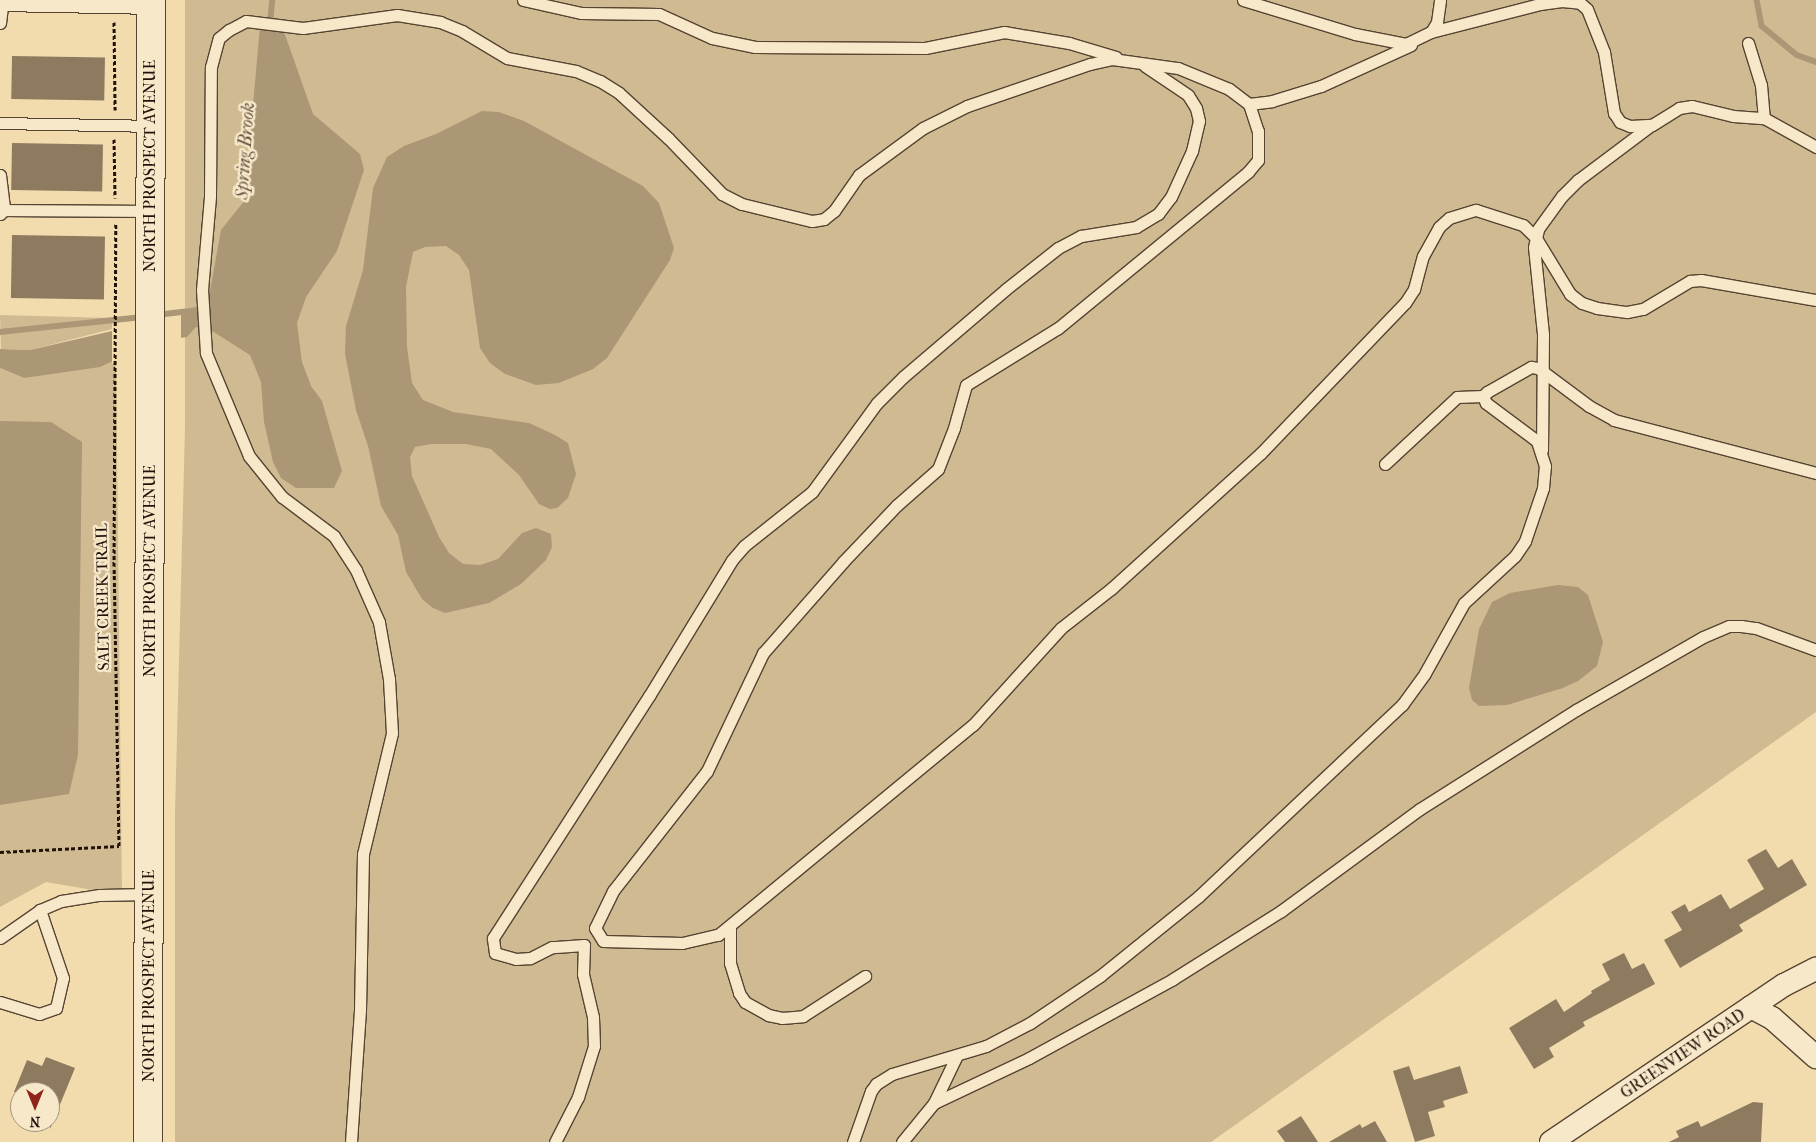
<!DOCTYPE html>
<style>
body{margin:0}
#map{position:relative;width:1816px;height:1142px;overflow:hidden;background:#f2dcae;font-family:"IM FELL French Canon",serif}
div>[style]{position:absolute}
[style*='--x']{left:calc(var(--x)*1px);top:calc(var(--y)*1px);width:calc(var(--w)*1px);rotate:calc(var(--a)*1deg)}
.green>*{inset:0;background:#cfba92}
.water>*{inset:0;background:#ab9776}
.pier>*{inset:0;background:#f2dcae}
.stream>*{height:5.5px;margin:-2.75px;padding:0 2.75px;transform-origin:2.75px;border-radius:2.75px;background:#ab9776}
.building>*{inset:0;background:#8e7b5f;transform-origin:0 0}
.path>*{height:3px;margin-top:-1.5px;transform-origin:0;background:repeating-linear-gradient(90deg,#221209 0 4px,transparent 0 6.5px)}
.roads{filter:drop-shadow(1px 0 #564432) drop-shadow(-1px 0 #564432) drop-shadow(0 1px #564432) drop-shadow(0 -1px #564432)}
.service>*{height:11px;margin:-5.5px;padding:0 5.5px;transform-origin:5.5px;border-radius:5.5px;background:#f7e8ca}
.minor>*{height:22px;margin:-11px;padding:0 11px;transform-origin:11px;border-radius:11px;background:#f7e8ca}
.secondary>*{height:28px;margin:-14px;padding:0 14px;transform-origin:14px;border-radius:14px;background:#f7e8ca}
span{translate:-50% -50%;white-space:nowrap;text-align:center;line-height:1.15;-webkit-text-stroke:5px #f7e8ca;paint-order:stroke}
.street-label{font-size:16px;color:#221209}
.water-label{font-size:18px;color:#604e3a;font-style:italic}
.north{position:absolute;left:10px;top:1082px;width:50px;height:50px;box-sizing:border-box;background:#f7e8ca;border:1px solid #a2927d;border-radius:50%;rotate:180deg;font-size:14px;font-weight:700;line-height:20px;text-align:center;color:#221209}
.north::after{content:'';display:block;margin:auto;width:18px;height:22px;background:#8f2418;clip-path:polygon(50% 0,100% 100%,50% 72%,0 100%)}
</style>
<div id="map">
<div class="green">
<div style="clip-path:polygon(185px 0,1816px 0,1816px 712px,1211px 1142px,175px 1142px,175px 813px,185px 428px)"></div>
<div style="clip-path:polygon(0 315px,112px 318px,112px 329px,30px 350px,1px 349px)"></div>
<div style="clip-path:polygon(116px 360px,122px 895px,46px 882px,0 907px,0 368px,24px 378px)"></div>
</div>
<div class="water">
<div style="clip-path:polygon(260px 26px,283px 29px,313px 114px,360px 154px,364px 170px,337px 251px,306px 297px,297px 323px,302px 362px,311px 386px,322px 401px,342px 471px,334px 488px,296px 488px,281px 478px,273px 462px,264px 422px,261px 382px,250px 355px,209px 329px,196px 327px,187px 337px,151px 343px,100px 367px,24px 378px,0 368px,0 349px,30px 350px,190px 313px,210px 291px,221px 230px,245px 200px,250px 180px,249px 150px)"></div>
<div style="clip-path:polygon(482px 111px,499px 112px,524px 121px,643px 186px,659px 203px,674px 248px,670px 260px,607px 358px,593px 369px,559px 383px,536px 385px,505px 374px,490px 363px,480px 348px,469px 270px,459px 255px,446px 246px,425px 247px,413px 252px,406px 287px,407px 347px,412px 383px,423px 400px,453px 412px,529px 423px,555px 435px,568px 443px,576px 474px,568px 498px,557px 508px,550px 509px,539px 504px,519px 475px,491px 449px,466px 444px,431px 444px,415px 447px,410px 457px,412px 476px,439px 537px,449px 553px,463px 564px,480px 565px,498px 559px,522px 533px,536px 528px,551px 534px,552px 547px,546px 560px,521px 584px,489px 603px,445px 613px,433px 608px,422px 599px,406px 572px,398px 535px,381px 506px,368px 446px,356px 410px,345px 354px,346px 326px,363px 270px,373px 188px,387px 157px,404px 146px,436px 134px)"></div>
<div style="clip-path:polygon(0 421px,51px 422px,82px 442px,78px 755px,69px 794px,0 805px)"></div>
<div style="clip-path:polygon(1558px 585px,1578px 587px,1588px 595px,1603px 642px,1597px 666px,1578px 681px,1563px 688px,1507px 705px,1479px 706px,1472px 700px,1469px 688px,1479px 629px,1492px 602px,1510px 593px)"></div>
</div>
<div class="pier">
<div style="clip-path:polygon(181px 312px,181px 341px,152px 346px,112px 364px,112px 327px)"></div>
</div>
<div class="stream">
<div style="--x:1757;--y:0;--w:26;--a:79"></div>
<div style="--x:1762;--y:26;--w:45;--a:39.6"></div>
<div style="--x:1797;--y:55;--w:20;--a:20"></div>
<div style="--x:270;--y:25;--w:25;--a:-85"></div>
<div style="--x:156;--y:315;--w:43;--a:-6.6"></div>
<div style="--x:0;--y:332;--w:143;--a:-6"></div>
</div>
<div class="building">
<div style="left:12px;top:56px;width:93px;height:43px;rotate:1deg"></div>
<div style="left:12px;top:143px;width:91px;height:47px;rotate:1deg"></div>
<div style="left:12px;top:235px;width:93px;height:63px;rotate:1deg"></div>
<div style="clip-path:polygon(1766px 849px,1778px 868px,1792px 859px,1807px 885px,1739px 925px,1743px 931px,1680px 968px,1664px 940px,1682px 930px,1671px 912px,1685px 904px,1689px 912px,1721px 894px,1730px 909px,1764px 889px,1747px 860px)"></div>
<div style="clip-path:polygon(1624px 953px,1632px 969px,1644px 963px,1655px 984px,1583px 1022px,1585px 1026px,1549px 1048px,1554px 1057px,1534px 1069px,1509px 1028px,1556px 999px,1564px 1012px,1592px 993px,1591px 991px,1610px 980px,1602px 964px)"></div>
<div style="clip-path:polygon(46px 1057px,75px 1068px,50px 1129px,50px 1092px,14px 1092px,27px 1060px,42px 1066px)"></div>
<div style="clip-path:polygon(1409px 1066px,1414px 1080px,1460px 1066px,1468px 1093px,1443px 1101px,1445px 1107px,1428px 1112px,1435px 1136px,1415px 1142px,1393px 1071px)"></div>
<div style="clip-path:polygon(1753px 1102px,1763px 1103px,1761px 1142px,1669px 1142px,1679px 1137px,1676px 1131px,1698px 1121px,1701px 1127px)"></div>
<div style="clip-path:polygon(1301px 1116px,1318px 1142px,1285px 1142px,1277px 1131px)"></div>
<div style="clip-path:polygon(1375px 1121px,1387px 1142px,1329px 1142px,1360px 1124px,1362px 1128px)"></div>
</div>
<div class="path">
<div style="--x:114;--y:22;--w:88;--a:89.3"></div>
<div style="--x:114;--y:139;--w:59;--a:89"></div>
<div style="--x:0;--y:852;--w:119;--a:-2.9"></div>
<div style="--x:119;--y:846;--w:280;--a:-91"></div>
<div style="--x:114;--y:566;--w:342;--a:-89.7"></div>
</div>
<div class="roads">
<div class="service">
<div style="--x:523;--y:0;--w:59;--a:12.6"></div>
<div style="--x:581;--y:13;--w:78;--a:0.7"></div>
<div style="--x:659;--y:14;--w:58;--a:24.4"></div>
<div style="--x:712;--y:38;--w:44;--a:11.8"></div>
<div style="--x:755;--y:47;--w:170;--a:0.3"></div>
<div style="--x:925;--y:48;--w:81;--a:-11.4"></div>
<div style="--x:1004;--y:32;--w:66;--a:9.6"></div>
<div style="--x:1069;--y:43;--w:49;--a:16.6"></div>
<div style="--x:1243;--y:0;--w:117;--a:16.9"></div>
<div style="--x:1355;--y:34;--w:52;--a:11.1"></div>
<div style="--x:1406;--y:44;--w:28;--a:-26"></div>
<div style="--x:1431;--y:32;--w:12;--a:-59"></div>
<div style="--x:1437;--y:22;--w:22;--a:-82"></div>
<div style="--x:0;--y:23;--w:23;--a:-83"></div>
<div style="--x:1431;--y:32;--w:113;--a:-14.4"></div>
<div style="--x:1540;--y:4;--w:22;--a:-8"></div>
<div style="--x:1562;--y:1;--w:18;--a:6"></div>
<div style="--x:1580;--y:3;--w:9;--a:41"></div>
<div style="--x:1587;--y:9;--w:46;--a:68.4"></div>
<div style="--x:1604;--y:52;--w:62;--a:80.7"></div>
<div style="--x:1614;--y:113;--w:11;--a:56"></div>
<div style="--x:1620;--y:122;--w:11;--a:22"></div>
<div style="--x:1630;--y:126;--w:22;--a:-3"></div>
<div style="--x:1652;--y:125;--w:32;--a:-32"></div>
<div style="--x:1679;--y:108;--w:13;--a:-9"></div>
<div style="--x:1692;--y:106;--w:42;--a:13.7"></div>
<div style="--x:1733;--y:116;--w:31;--a:4"></div>
<div style="--x:1764;--y:118;--w:60;--a:29.1"></div>
<div style="--x:1748;--y:43;--w:44;--a:72.8"></div>
<div style="--x:1761;--y:85;--w:33;--a:85"></div>
<div style="--x:1249;--y:104;--w:23;--a:-7"></div>
<div style="--x:1272;--y:101;--w:51;--a:-17"></div>
<div style="--x:1321;--y:86;--w:99;--a:-24.5"></div>
<div style="--x:0;--y:123;--w:151;--a:1.1"></div>
<div style="--x:0;--y:175;--w:35;--a:83"></div>
<div style="--x:0;--y:214;--w:6;--a:-45"></div>
<div style="--x:4;--y:210;--w:147;--a:0.4"></div>
<div style="--x:1542;--y:450;--w:116;--a:-89.5"></div>
<div style="--x:1543;--y:334;--w:87;--a:-95.9"></div>
<div style="--x:1534;--y:247;--w:18;--a:-77"></div>
<div style="--x:1538;--y:229;--w:41;--a:-54"></div>
<div style="--x:1562;--y:196;--w:23;--a:-45"></div>
<div style="--x:1578;--y:180;--w:90;--a:-36.9"></div>
<div style="--x:1385;--y:464;--w:98;--a:-42.9"></div>
<div style="--x:1457;--y:397;--w:26;--a:-2"></div>
<div style="--x:730;--y:927;--w:36;--a:90"></div>
<div style="--x:730;--y:963;--w:31;--a:73"></div>
<div style="--x:739;--y:993;--w:11;--a:56"></div>
<div style="--x:745;--y:1002;--w:26;--a:29"></div>
<div style="--x:768;--y:1015;--w:14;--a:12"></div>
<div style="--x:782;--y:1018;--w:21;--a:-5"></div>
<div style="--x:803;--y:1016;--w:74;--a:-32.8"></div>
<div style="--x:0;--y:938;--w:49;--a:-35"></div>
<div style="--x:40;--y:910;--w:23;--a:-23"></div>
<div style="--x:61;--y:901;--w:39;--a:-9"></div>
<div style="--x:100;--y:895;--w:49;--a:-1.2"></div>
<div style="--x:0;--y:1002;--w:41;--a:17.1"></div>
<div style="--x:39;--y:1014;--w:18;--a:-19"></div>
<div style="--x:56;--y:1008;--w:31;--a:-77"></div>
<div style="--x:63;--y:978;--w:72;--a:-108.7"></div>
<div style="--x:934;--y:1103;--w:51;--a:-64.4"></div>
<div style="--x:351;--y:1142;--w:132;--a:-86.1"></div>
<div style="--x:360;--y:1010;--w:156;--a:-88.9"></div>
<div style="--x:363;--y:854;--w:124;--a:-76.5"></div>
<div style="--x:392;--y:733;--w:54;--a:-93.2"></div>
<div style="--x:389;--y:679;--w:58;--a:-100"></div>
<div style="--x:379;--y:622;--w:57;--a:-113.9"></div>
<div style="--x:356;--y:570;--w:40;--a:-122.9"></div>
<div style="--x:334;--y:536;--w:65;--a:-143.1"></div>
<div style="--x:282;--y:497;--w:53;--a:-128.8"></div>
<div style="--x:249;--y:456;--w:112;--a:-112.7"></div>
<div style="--x:206;--y:353;--w:63;--a:-93.6"></div>
<div style="--x:202;--y:290;--w:94;--a:-85.1"></div>
<div style="--x:210;--y:196;--w:129;--a:-89.6"></div>
<div style="--x:211;--y:67;--w:30;--a:-75"></div>
<div style="--x:219;--y:38;--w:13;--a:-39"></div>
<div style="--x:229;--y:30;--w:19;--a:-28"></div>
<div style="--x:246;--y:21;--w:57;--a:7"></div>
<div style="--x:303;--y:28;--w:95;--a:-7.9"></div>
<div style="--x:397;--y:15;--w:44;--a:9.2"></div>
<div style="--x:440;--y:22;--w:24;--a:22"></div>
<div style="--x:462;--y:31;--w:52;--a:31"></div>
<div style="--x:507;--y:58;--w:70;--a:10.7"></div>
<div style="--x:576;--y:71;--w:26;--a:23"></div>
<div style="--x:600;--y:81;--w:22;--a:32"></div>
<div style="--x:619;--y:93;--w:67;--a:42.6"></div>
<div style="--x:668;--y:138;--w:78;--a:46"></div>
<div style="--x:722;--y:194;--w:22;--a:27"></div>
<div style="--x:742;--y:204;--w:72;--a:13.7"></div>
<div style="--x:812;--y:221;--w:12;--a:-9"></div>
<div style="--x:824;--y:219;--w:13;--a:-39"></div>
<div style="--x:834;--y:211;--w:44;--a:-55.2"></div>
<div style="--x:859;--y:175;--w:79;--a:-36.3"></div>
<div style="--x:923;--y:128;--w:49;--a:-26.6"></div>
<div style="--x:967;--y:106;--w:130;--a:-18.9"></div>
<div style="--x:1090;--y:64;--w:23;--a:-13"></div>
<div style="--x:1112;--y:59;--w:67;--a:7.8"></div>
<div style="--x:1178;--y:68;--w:55;--a:22.4"></div>
<div style="--x:1229;--y:89;--w:25;--a:37"></div>
<div style="--x:1249;--y:104;--w:28;--a:72"></div>
<div style="--x:1258;--y:131;--w:29;--a:90"></div>
<div style="--x:1258;--y:160;--w:16;--a:130"></div>
<div style="--x:1248;--y:172;--w:246;--a:140.6"></div>
<div style="--x:1058;--y:328;--w:108;--a:148.2"></div>
<div style="--x:966;--y:385;--w:45;--a:105.6"></div>
<div style="--x:954;--y:428;--w:44;--a:111.3"></div>
<div style="--x:938;--y:469;--w:55;--a:138.7"></div>
<div style="--x:897;--y:505;--w:79;--a:133.5"></div>
<div style="--x:843;--y:562;--w:121;--a:131.3"></div>
<div style="--x:763;--y:653;--w:131;--a:115.4"></div>
<div style="--x:707;--y:771;--w:152;--a:128.1"></div>
<div style="--x:613;--y:891;--w:41;--a:115.9"></div>
<div style="--x:595;--y:928;--w:15;--a:58"></div>
<div style="--x:603;--y:941;--w:79;--a:1.5"></div>
<div style="--x:682;--y:943;--w:37;--a:-13"></div>
<div style="--x:718;--y:935;--w:330;--a:-39.5"></div>
<div style="--x:973;--y:725;--w:131;--a:-47.8"></div>
<div style="--x:1061;--y:628;--w:65;--a:-38.1"></div>
<div style="--x:1112;--y:588;--w:200;--a:-42.2"></div>
<div style="--x:1260;--y:454;--w:209;--a:-46.2"></div>
<div style="--x:1405;--y:303;--w:17;--a:-57"></div>
<div style="--x:1414;--y:289;--w:34;--a:-75"></div>
<div style="--x:1423;--y:256;--w:33;--a:-61"></div>
<div style="--x:1439;--y:227;--w:13;--a:-42"></div>
<div style="--x:1449;--y:218;--w:28;--a:-17"></div>
<div style="--x:1476;--y:210;--w:49;--a:17.7"></div>
<div style="--x:1523;--y:225;--w:18;--a:45"></div>
<div style="--x:1536;--y:238;--w:66;--a:58.7"></div>
<div style="--x:1570;--y:294;--w:15;--a:37"></div>
<div style="--x:1582;--y:303;--w:16;--a:18"></div>
<div style="--x:1597;--y:308;--w:30;--a:8"></div>
<div style="--x:1627;--y:312;--w:16;--a:-11"></div>
<div style="--x:1643;--y:309;--w:55;--a:-30.8"></div>
<div style="--x:1690;--y:281;--w:11;--a:-5"></div>
<div style="--x:1701;--y:280;--w:117;--a:9.9"></div>
<div style="--x:555;--y:1142;--w:51;--a:-62.9"></div>
<div style="--x:578;--y:1097;--w:53;--a:-72.6"></div>
<div style="--x:594;--y:1046;--w:29;--a:-92"></div>
<div style="--x:593;--y:1017;--w:44;--a:-103.1"></div>
<div style="--x:583;--y:974;--w:29;--a:-88"></div>
<div style="--x:584;--y:945;--w:32;--a:176"></div>
<div style="--x:552;--y:947;--w:25;--a:153"></div>
<div style="--x:530;--y:958;--w:14;--a:176"></div>
<div style="--x:516;--y:959;--w:22;--a:-164"></div>
<div style="--x:495;--y:953;--w:15;--a:-98"></div>
<div style="--x:493;--y:938;--w:288;--a:-57.2"></div>
<div style="--x:649;--y:696;--w:159;--a:-58.6"></div>
<div style="--x:732;--y:560;--w:18;--a:-49"></div>
<div style="--x:744;--y:546;--w:87;--a:-38.5"></div>
<div style="--x:812;--y:492;--w:110;--a:-53.9"></div>
<div style="--x:877;--y:403;--w:37;--a:-45"></div>
<div style="--x:903;--y:377;--w:135;--a:-40.5"></div>
<div style="--x:1006;--y:289;--w:66;--a:-38.3"></div>
<div style="--x:1058;--y:248;--w:26;--a:-28"></div>
<div style="--x:1081;--y:236;--w:56;--a:-9.3"></div>
<div style="--x:1136;--y:227;--w:26;--a:-31"></div>
<div style="--x:1158;--y:214;--w:21;--a:-53"></div>
<div style="--x:1171;--y:197;--w:51;--a:-65.5"></div>
<div style="--x:1192;--y:151;--w:31;--a:-77"></div>
<div style="--x:1199;--y:121;--w:13;--a:-103"></div>
<div style="--x:1196;--y:108;--w:15;--a:-122"></div>
<div style="--x:1188;--y:95;--w:52;--a:-146"></div>
<div style="--x:853;--y:1142;--w:54;--a:-70.6"></div>
<div style="--x:871;--y:1091;--w:9;--a:-54"></div>
<div style="--x:876;--y:1084;--w:19;--a:-32"></div>
<div style="--x:892;--y:1074;--w:98;--a:-16.6"></div>
<div style="--x:986;--y:1046;--w:50;--a:-27.6"></div>
<div style="--x:1030;--y:1023;--w:84;--a:-33.9"></div>
<div style="--x:1100;--y:976;--w:127;--a:-38.9"></div>
<div style="--x:1199;--y:896;--w:279;--a:-43.3"></div>
<div style="--x:1402;--y:705;--w:39;--a:-54"></div>
<div style="--x:1425;--y:673;--w:80;--a:-60.9"></div>
<div style="--x:1464;--y:603;--w:69;--a:-42.7"></div>
<div style="--x:1515;--y:556;--w:18;--a:-56"></div>
<div style="--x:1525;--y:541;--w:56;--a:-71.2"></div>
<div style="--x:1543;--y:488;--w:22;--a:-85"></div>
<div style="--x:1545;--y:466;--w:26;--a:-108"></div>
<div style="--x:1537;--y:441;--w:64;--a:-143.3"></div>
<div style="--x:1486;--y:403;--w:8;--a:-113"></div>
<div style="--x:1483;--y:396;--w:6;--a:-45"></div>
<div style="--x:1487;--y:392;--w:51;--a:-29.6"></div>
<div style="--x:1531;--y:367;--w:7;--a:8"></div>
<div style="--x:1538;--y:368;--w:64;--a:36.7"></div>
<div style="--x:1589;--y:406;--w:29;--a:29"></div>
<div style="--x:1614;--y:420;--w:209;--a:14.7"></div>
<div style="--x:902;--y:1142;--w:50;--a:-50.6"></div>
<div style="--x:934;--y:1103;--w:105;--a:-25.3"></div>
<div style="--x:1029;--y:1058;--w:164;--a:-28.7"></div>
<div style="--x:1173;--y:979;--w:128;--a:-32.2"></div>
<div style="--x:1281;--y:911;--w:172;--a:-36.3"></div>
<div style="--x:1420;--y:809;--w:185;--a:-32.4"></div>
<div style="--x:1576;--y:710;--w:146;--a:-29.9"></div>
<div style="--x:1703;--y:637;--w:28;--a:-23"></div>
<div style="--x:1729;--y:626;--w:12;--a:0"></div>
<div style="--x:1741;--y:626;--w:15;--a:8"></div>
<div style="--x:1756;--y:628;--w:64;--a:20.1"></div>
</div>
<div class="minor">
<div style="--x:0;--y:0;--w:151;--a:1.1"></div>
<div style="--x:1751;--y:1007;--w:24;--a:28"></div>
<div style="--x:1772;--y:1018;--w:59;--a:41.6"></div>
<div style="--x:1551;--y:1142;--w:281;--a:-34"></div>
<div style="--x:1784;--y:985;--w:36;--a:-27"></div>
</div>
<div class="secondary">
<div style="--x:148;--y:1142;--w:1142;--a:-89.85"></div>
</div>
</div>
<div class="street-label">
<span style="left:150px;top:166px;rotate:-90deg">NORTH PROSPECT AVENUE</span>
<span style="left:150px;top:571px;rotate:-90deg">NORTH PROSPECT AVENUE</span>
<span style="left:103px;top:597px;rotate:-91deg">SALT CREEK TRAIL</span>
<span style="left:149px;top:976px;rotate:-90deg">NORTH PROSPECT AVENUE</span>
<span style="left:1683px;top:1054px;rotate:-34deg">GREENVIEW ROAD</span>
</div>
<div class="water-label">
<span style="left:246px;top:151px;rotate:-86deg">Spring Brook</span>
</div>
<div class="north">N</div>
</div>
